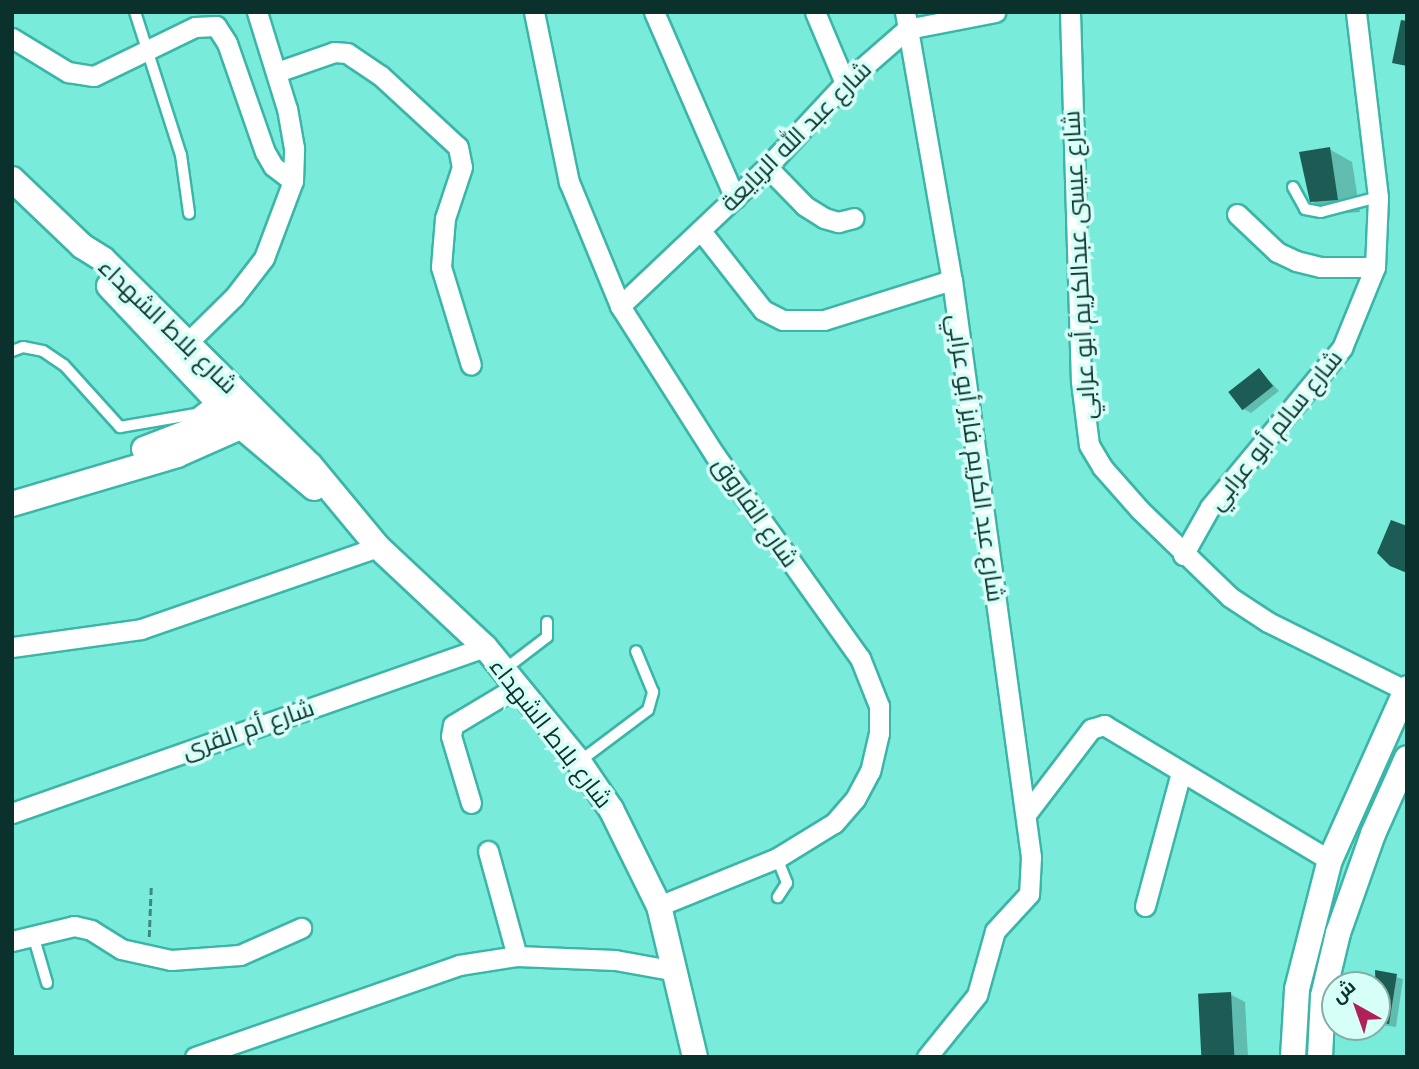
<!DOCTYPE html>
<meta charset="utf-8">
<style>
body{margin:0}
#map{position:relative;width:1419px;height:1069px;overflow:hidden;background:#78ebdb;font-family:Poppins,Cairo,sans-serif}
div>[style]{position:absolute}
[style*='--x']{left:calc(var(--x)*1px);top:calc(var(--y)*1px);width:calc(var(--w)*1px);rotate:calc(var(--a)*1deg)}
.shadow>*{inset:0;background:#0003}
.building>*{inset:0;background:#1c5c54;transform-origin:0 0}
.path>*{height:2.5px;margin-top:-1.25px;transform-origin:0;background:repeating-linear-gradient(90deg,#3e887e 0 7px,transparent 0 10.5px)}
.roads{filter:drop-shadow(2px 0 #3bb5a7) drop-shadow(-2px 0 #3bb5a7) drop-shadow(0 2px #3bb5a7) drop-shadow(0 -2px #3bb5a7)}
.service>*{height:10px;margin:-5px;padding:0 5px;transform-origin:5px;border-radius:5px;background:#fff}
.minor>*{height:19px;margin:-9.5px;padding:0 9.5px;transform-origin:9.5px;border-radius:9.5px;background:#fff}
.tertiary>*{height:24px;margin:-12px;padding:0 12px;transform-origin:12px;border-radius:12px;background:#fff}
span{translate:-50% -50%;white-space:nowrap;text-align:center;line-height:1.15;-webkit-text-stroke:7px #d6fff8;paint-order:stroke}
.street-label{font-size:24px;color:#0b312d}
.frame{position:absolute;inset:0;border:14px solid #0b312d;pointer-events:none}
.north{position:absolute;left:1321px;top:971px;width:70px;height:70px;box-sizing:border-box;background:#d6fff8;border:2px solid #85ada7;border-radius:50%;rotate:320deg;font-size:19px;font-weight:700;line-height:28px;text-align:center;color:#0b312d}
.north::after{content:'';display:block;margin:auto;width:24px;height:32px;background:#b02159;clip-path:polygon(50% 0,100% 100%,50% 72%,0 100%)}
</style>
<div id="map">
<div class="shadow">
<div style="clip-path:polygon(1329px 149px,1352px 162px,1360px 212px,1334px 214px,1311px 201px)"></div>
<div style="clip-path:polygon(1259px 370px,1279px 391px,1251px 413px,1244px 409px)"></div>
<div style="clip-path:polygon(1376px 972px,1403px 979px,1396px 1027px,1377px 1024px)"></div>
<div style="clip-path:polygon(1230px 994px,1245px 1002px,1248px 1057px,1202px 1057px)"></div>
</div>
<div class="building">
<div style="clip-path:polygon(1401px 20px,1407px 21px,1407px 66px,1392px 63px)"></div>
<div style="clip-path:polygon(1330px 147px,1338px 200px,1310px 202px,1299px 152px)"></div>
<div style="left:1259px;top:368px;width:23px;height:39px;rotate:52deg"></div>
<div style="clip-path:polygon(1391px 520px,1407px 526px,1407px 573px,1390px 566px,1377px 553px)"></div>
<div style="clip-path:polygon(1375px 970px,1397px 974px,1389px 1024px,1377px 1022px)"></div>
<div style="left:1231px;top:992px;width:65px;height:33px;rotate:87deg"></div>
</div>
<div class="path">
<div style="--x:149;--y:937;--w:50;--a:-87.7"></div>
</div>
<div class="roads">
<div class="service">
<div style="--x:135;--y:12;--w:150;--a:72.2"></div>
<div style="--x:181;--y:155;--w:59;--a:82.1"></div>
<div style="--x:1293;--y:187;--w:25;--a:61"></div>
<div style="--x:1305;--y:209;--w:16;--a:11"></div>
<div style="--x:1321;--y:212;--w:59;--a:-14.7"></div>
<div style="--x:12;--y:351;--w:12;--a:-20"></div>
<div style="--x:23;--y:347;--w:20;--a:11"></div>
<div style="--x:43;--y:351;--w:25;--a:34"></div>
<div style="--x:64;--y:365;--w:84;--a:47.9"></div>
<div style="--x:120;--y:427;--w:77;--a:-9.7"></div>
<div style="--x:196;--y:414;--w:24;--a:-38"></div>
<div style="--x:505;--y:669;--w:53;--a:-37.3"></div>
<div style="--x:547;--y:637;--w:15;--a:-90"></div>
<div style="--x:580;--y:761;--w:85;--a:-36.9"></div>
<div style="--x:648;--y:710;--w:19;--a:-74"></div>
<div style="--x:653;--y:692;--w:44;--a:-112.5"></div>
<div style="--x:777;--y:858;--w:27;--a:68"></div>
<div style="--x:787;--y:883;--w:17;--a:123"></div>
<div style="--x:33;--y:935;--w:50;--a:73.7"></div>
</div>
<div class="minor">
<div style="--x:534;--y:12;--w:174;--a:78.4"></div>
<div style="--x:569;--y:182;--w:134;--a:67.6"></div>
<div style="--x:620;--y:306;--w:177;--a:57.5"></div>
<div style="--x:715;--y:455;--w:249;--a:54.5"></div>
<div style="--x:860;--y:658;--w:52;--a:68.4"></div>
<div style="--x:879;--y:706;--w:27;--a:90"></div>
<div style="--x:879;--y:733;--w:39;--a:103"></div>
<div style="--x:870;--y:771;--w:32;--a:118"></div>
<div style="--x:855;--y:799;--w:32;--a:131"></div>
<div style="--x:834;--y:823;--w:67;--a:148.4"></div>
<div style="--x:777;--y:858;--w:127;--a:157.9"></div>
<div style="--x:654;--y:12;--w:203;--a:66.5"></div>
<div style="--x:815;--y:12;--w:77;--a:67.1"></div>
<div style="--x:905;--y:12;--w:272;--a:80.1"></div>
<div style="--x:952;--y:280;--w:582;--a:82.2"></div>
<div style="--x:1031;--y:857;--w:37;--a:93"></div>
<div style="--x:1029;--y:894;--w:50;--a:132.6"></div>
<div style="--x:995;--y:931;--w:66;--a:105.7"></div>
<div style="--x:977;--y:995;--w:80;--a:128.9"></div>
<div style="--x:1070;--y:12;--w:369;--a:88.3"></div>
<div style="--x:1081;--y:381;--w:64;--a:82.9"></div>
<div style="--x:1089;--y:445;--w:26;--a:59"></div>
<div style="--x:1102;--y:467;--w:57;--a:48.5"></div>
<div style="--x:1140;--y:510;--w:125;--a:44"></div>
<div style="--x:1230;--y:597;--w:45;--a:33.3"></div>
<div style="--x:1268;--y:622;--w:155;--a:26.4"></div>
<div style="--x:12;--y:38;--w:66;--a:31.3"></div>
<div style="--x:68;--y:72;--w:26;--a:9"></div>
<div style="--x:94;--y:76;--w:112;--a:-25.9"></div>
<div style="--x:195;--y:27;--w:21;--a:-3"></div>
<div style="--x:216;--y:26;--w:20;--a:57"></div>
<div style="--x:227;--y:43;--w:115;--a:70.8"></div>
<div style="--x:265;--y:152;--w:16;--a:60"></div>
<div style="--x:273;--y:166;--w:25;--a:37"></div>
<div style="--x:277;--y:72;--w:60;--a:-19.3"></div>
<div style="--x:334;--y:52;--w:13;--a:4"></div>
<div style="--x:347;--y:53;--w:40;--a:34"></div>
<div style="--x:380;--y:75;--w:106;--a:42.7"></div>
<div style="--x:458;--y:147;--w:20;--a:79"></div>
<div style="--x:462;--y:167;--w:54;--a:108.4"></div>
<div style="--x:445;--y:218;--w:49;--a:94.7"></div>
<div style="--x:441;--y:267;--w:102;--a:73"></div>
<div style="--x:767;--y:167;--w:54;--a:45.7"></div>
<div style="--x:805;--y:206;--w:22;--a:32"></div>
<div style="--x:824;--y:218;--w:15;--a:16"></div>
<div style="--x:838;--y:222;--w:16;--a:-14"></div>
<div style="--x:1237;--y:214;--w:55;--a:43.5"></div>
<div style="--x:1277;--y:252;--w:21;--a:25"></div>
<div style="--x:1296;--y:261;--w:25;--a:14"></div>
<div style="--x:1320;--y:267;--w:55;--a:0"></div>
<div style="--x:701;--y:231;--w:100;--a:51.9"></div>
<div style="--x:763;--y:310;--w:22;--a:27"></div>
<div style="--x:783;--y:320;--w:41;--a:0"></div>
<div style="--x:824;--y:320;--w:134;--a:-17.4"></div>
<div style="--x:620;--y:306;--w:202;--a:-43.4"></div>
<div style="--x:767;--y:167;--w:115;--a:-47.1"></div>
<div style="--x:845;--y:83;--w:82;--a:-41.1"></div>
<div style="--x:907;--y:29;--w:90;--a:-10.9"></div>
<div style="--x:178;--y:352;--w:78;--a:-44.5"></div>
<div style="--x:234;--y:297;--w:49;--a:-52.4"></div>
<div style="--x:264;--y:258;--w:82;--a:-69.4"></div>
<div style="--x:293;--y:181;--w:33;--a:-88"></div>
<div style="--x:294;--y:148;--w:40;--a:-100"></div>
<div style="--x:287;--y:109;--w:102;--a:-107.2"></div>
<div style="--x:1183;--y:555;--w:55;--a:-60.6"></div>
<div style="--x:1210;--y:507;--w:207;--a:-50.3"></div>
<div style="--x:1342;--y:348;--w:87;--a:-67.8"></div>
<div style="--x:1375;--y:267;--w:70;--a:-87.5"></div>
<div style="--x:1378;--y:197;--w:186;--a:-96.8"></div>
<div style="--x:12;--y:647;--w:130;--a:-7.9"></div>
<div style="--x:141;--y:629;--w:251;--a:-19.1"></div>
<div style="--x:471;--y:803;--w:70;--a:-106.6"></div>
<div style="--x:451;--y:736;--w:11;--a:-80"></div>
<div style="--x:453;--y:725;--w:76;--a:-31"></div>
<div style="--x:12;--y:813;--w:501;--a:-19.34"></div>
<div style="--x:1027;--y:813;--w:106;--a:-52.7"></div>
<div style="--x:1091;--y:729;--w:14;--a:-17"></div>
<div style="--x:1104;--y:725;--w:263;--a:30.9"></div>
<div style="--x:488;--y:851;--w:109;--a:74.6"></div>
<div style="--x:1145;--y:906;--w:138;--a:-74.9"></div>
<div style="--x:12;--y:941;--w:64;--a:-13.6"></div>
<div style="--x:74;--y:926;--w:17;--a:13"></div>
<div style="--x:91;--y:930;--w:36;--a:32"></div>
<div style="--x:121;--y:949;--w:51;--a:12.4"></div>
<div style="--x:171;--y:960;--w:69;--a:-4.1"></div>
<div style="--x:240;--y:955;--w:67;--a:-23.9"></div>
<div style="--x:195;--y:1057;--w:280;--a:-19.2"></div>
<div style="--x:459;--y:965;--w:59;--a:-8.8"></div>
<div style="--x:517;--y:956;--w:98;--a:2.3"></div>
<div style="--x:615;--y:960;--w:62;--a:10.2"></div>
</div>
<div class="tertiary">
<div style="--x:12;--y:179;--w:97;--a:43.7"></div>
<div style="--x:82;--y:246;--w:25;--a:32"></div>
<div style="--x:103;--y:259;--w:292;--a:44.9"></div>
<div style="--x:310;--y:465;--w:107;--a:50.3"></div>
<div style="--x:378;--y:547;--w:146;--a:43.1"></div>
<div style="--x:485;--y:647;--w:149;--a:50.7"></div>
<div style="--x:579;--y:762;--w:57;--a:55.8"></div>
<div style="--x:611;--y:809;--w:108;--a:63.7"></div>
<div style="--x:659;--y:906;--w:155;--a:76.6"></div>
<div style="--x:109;--y:286;--w:195;--a:46.7"></div>
<div style="--x:243;--y:428;--w:93;--a:40.2"></div>
<div style="--x:144;--y:449;--w:53;--a:-21.2"></div>
<div style="--x:193;--y:430;--w:55;--a:-30.8"></div>
<div style="--x:12;--y:504;--w:172;--a:-16.5"></div>
<div style="--x:177;--y:455;--w:84;--a:-23.8"></div>
<div style="--x:1293;--y:1057;--w:68;--a:-86.6"></div>
<div style="--x:1297;--y:989;--w:133;--a:-75.7"></div>
<div style="--x:1330;--y:860;--w:188;--a:-65.9"></div>
<div style="--x:1320;--y:1057;--w:61;--a:-87.2"></div>
<div style="--x:1323;--y:996;--w:65;--a:-76.6"></div>
<div style="--x:1338;--y:933;--w:105;--a:-70.5"></div>
<div style="--x:1373;--y:834;--w:83;--a:-65.9"></div>
</div>
</div>
<div class="street-label">
<span style="left:796px;top:136px;rotate:-45deg">شارع عبد الله الربايعة</span>
<span style="left:1079px;top:265px;rotate:-93deg">شارع عيسى عبدالكريم أبو عرابي</span>
<span style="left:168px;top:326px;rotate:44deg">شارع بلاط الشهداء</span>
<span style="left:1275px;top:430px;rotate:-51deg">شارع سالم أبو عرابي</span>
<span style="left:976px;top:458px;rotate:82deg">شارع عبد الكريم فايز أبو عرابي</span>
<span style="left:756px;top:512px;rotate:55deg">شارع الفاروق</span>
<span style="left:248px;top:729px;rotate:-19deg">شارع أم القرى</span>
<span style="left:551px;top:733px;rotate:52deg">شارع بلاط الشهداء</span>
</div>
<div class="frame"></div>
<div class="north">ش</div>
</div>
